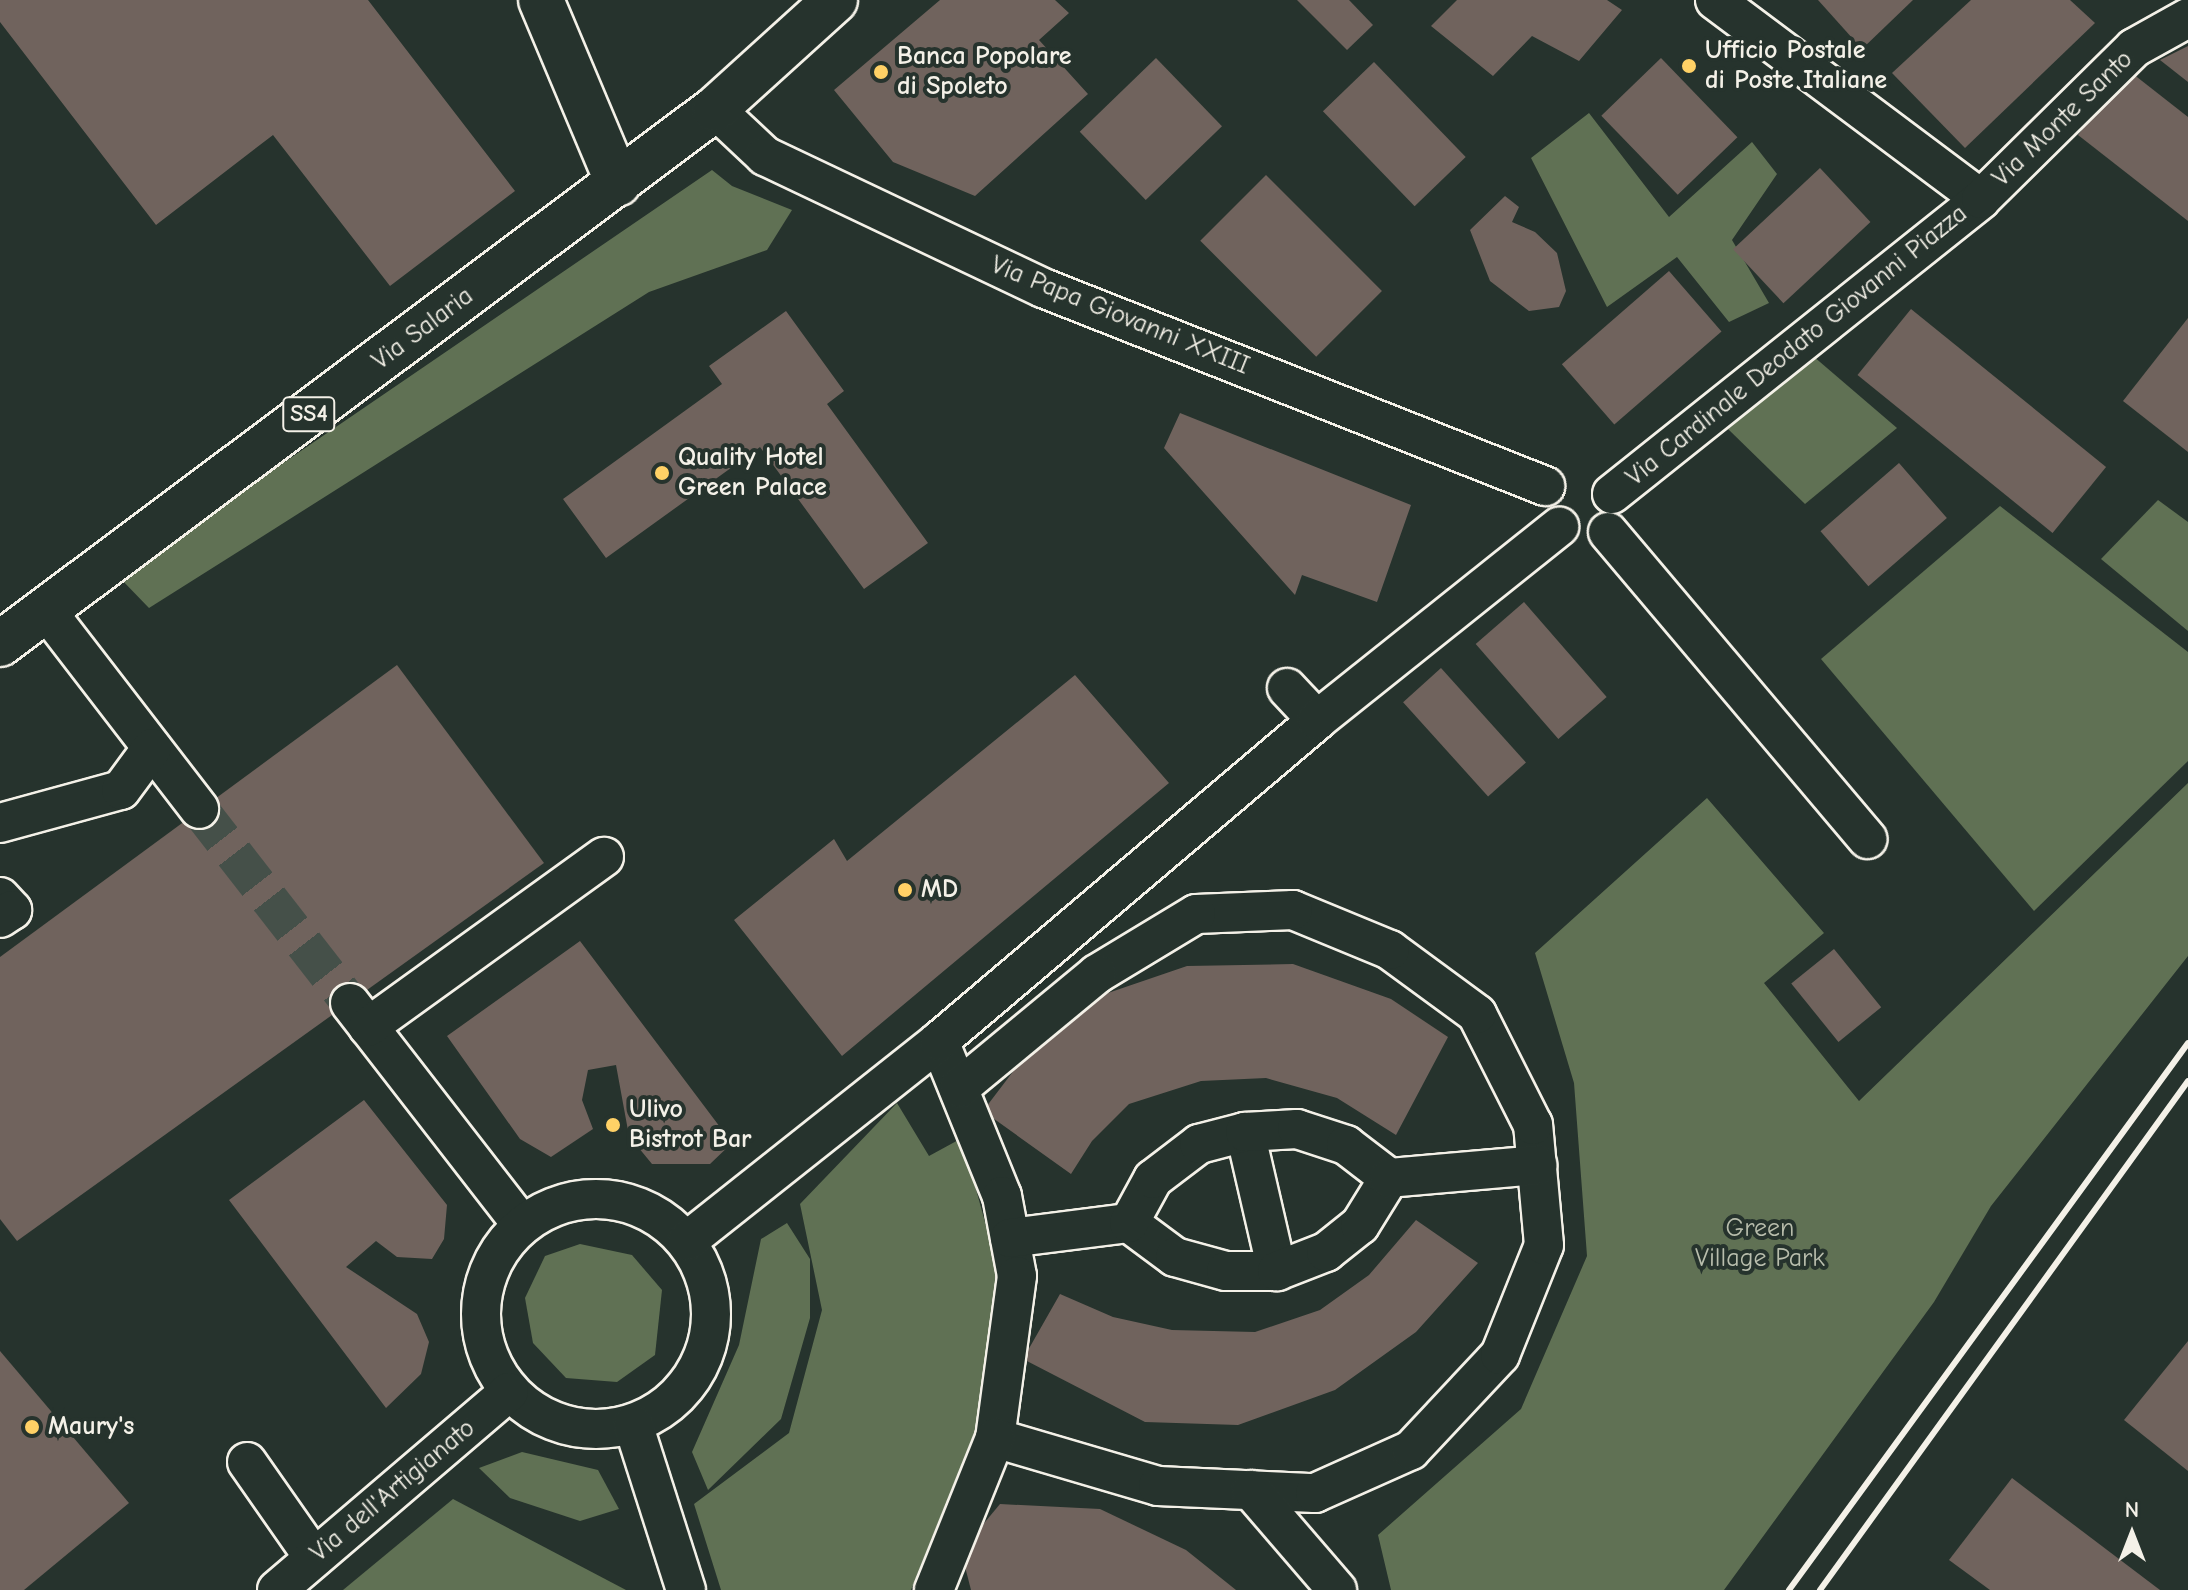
<!DOCTYPE html>
<style>
body{margin:0}
#map{position:relative;width:2188px;height:1590px;overflow:hidden;background:#26332d;font-family:"Comic Neue",sans-serif}
div>[style]{position:absolute}
[style*='--x']{left:calc(var(--x)*1px);top:calc(var(--y)*1px);width:calc(var(--w)*1px);rotate:calc(var(--a)*1deg)}
.green>*{inset:0;background:#607154}
.building>*{inset:0;background:#70635d;transform-origin:0 0}
.minor-tunnel>*{height:38px;margin-top:-19px;transform-origin:0;background:repeating-linear-gradient(90deg,#455049 0 38px,transparent 0 57px)}
.roads{filter:drop-shadow(2px 0 #f4f1e8) drop-shadow(-2px 0 #f4f1e8) drop-shadow(0 2px #f4f1e8) drop-shadow(0 -2px #f4f1e8)}
.minor>*{height:38px;margin:-19px;padding:0 19px;transform-origin:19px;border-radius:19px;background:#26332d}
.minor>.ring{margin:-19px;padding:0;box-sizing:content-box;background:none;border:38px solid #26332d;border-radius:50%}
.major>*{height:44px;margin:-22px;padding:0 22px;transform-origin:22px;border-radius:22px;background:#26332d}
.rail>*{height:6px;margin:-3px;padding:0 3px;transform-origin:3px;border-radius:3px;background:#f4f1e8}
.dots>*{width:22px;height:22px;translate:-50% -50%;box-sizing:border-box;border:4px solid #26332d;border-radius:50%}
span{translate:-50% -50%;white-space:nowrap;text-align:center;line-height:1.15;-webkit-text-stroke:8px #26332d;paint-order:stroke}
.shield-label span{padding:2px 6px;background:#26332d;border:2px solid;border-radius:6px;-webkit-text-stroke-width:0}
.shield-label{font-size:24px;color:#f4f1e8;font-weight:700}
.poi-label{font-size:26px;color:#f4f1e8;font-weight:700}
.left{translate:0 -50%;text-align:left}
.street-label{font-size:26px;color:#f4f1e8}
.park-label{font-size:26px;color:#b9bead}
.north{position:absolute;left:2092px;top:1494px;width:80px;height:80px;-webkit-text-stroke:6px #26332d;paint-order:stroke;rotate:0deg;font-size:22px;font-weight:700;line-height:32px;text-align:center;color:#f4f1e8}
.north::after{content:'';display:block;margin:auto;width:28px;height:36px;background:#f4f1e8;clip-path:polygon(50% 0,100% 100%,50% 72%,0 100%)}
</style>
<div id="map">
<div class="green">
<div style="clip-path:polygon(1589px 113px,1669px 217px,1752px 142px,1777px 174px,1732px 240px,1769px 303px,1729px 322px,1677px 257px,1607px 307px,1531px 158px)"></div>
<div style="clip-path:polygon(712px 170px,732px 186px,792px 210px,767px 250px,649px 292px,149px 608px,118px 576px)"></div>
<div style="clip-path:polygon(1813px 356px,1897px 428px,1805px 504px,1728px 429px)"></div>
<div style="clip-path:polygon(2158px 500px,2188px 522px,2188px 631px,2101px 559px)"></div>
<div style="clip-path:polygon(2000px 506px,2188px 652px,2188px 761px,2034px 911px,1821px 659px)"></div>
<div style="clip-path:polygon(2188px 783px,2188px 956px,1991px 1206px,1934px 1302px,1724px 1590px,1391px 1590px,1378px 1535px,1521px 1409px,1587px 1256px,1574px 1083px,1535px 953px,1707px 798px,1824px 933px,1764px 983px,1859px 1101px)"></div>
<div style="clip-path:polygon(897px 1103px,929px 1156px,962px 1138px,1003px 1288px,980px 1419px,911px 1590px,721px 1590px,694px 1504px,789px 1433px,822px 1310px,800px 1204px)"></div>
<div style="clip-path:polygon(787px 1223px,810px 1259px,810px 1318px,781px 1419px,708px 1490px,692px 1452px,739px 1345px,761px 1239px)"></div>
<div style="clip-path:polygon(580px 1244px,632px 1255px,662px 1290px,655px 1355px,617px 1382px,566px 1378px,533px 1343px,525px 1298px,545px 1256px)"></div>
<div style="clip-path:polygon(522px 1452px,598px 1470px,619px 1509px,580px 1521px,510px 1498px,479px 1468px)"></div>
<div style="clip-path:polygon(453px 1499px,626px 1590px,343px 1590px)"></div>
</div>
<div class="building">
<div style="clip-path:polygon(0 0,368px 0,515px 191px,390px 286px,273px 135px,156px 225px,0 22px)"></div>
<div style="clip-path:polygon(940px 0,1055px 0,1069px 13px,1039px 40px,1088px 94px,975px 196px,893px 162px,834px 90px)"></div>
<div style="clip-path:polygon(1297px 0,1349px 0,1373px 25px,1347px 50px)"></div>
<div style="clip-path:polygon(1457px 0,1607px 0,1622px 10px,1579px 61px,1532px 36px,1493px 76px,1431px 26px)"></div>
<div style="clip-path:polygon(1818px 0,1913px 0,1862px 49px)"></div>
<div style="clip-path:polygon(1971px 0,2070px 0,2095px 23px,1965px 148px,1892px 73px)"></div>
<div style="clip-path:polygon(2188px 46px,2188px 82px,2160px 60px)"></div>
<div style="left:1156px;top:58px;width:95px;height:106px;rotate:46deg"></div>
<div style="left:1661px;top:58px;width:110px;height:83px;rotate:46deg"></div>
<div style="left:1374px;top:62px;width:132px;height:71px;rotate:46deg"></div>
<div style="clip-path:polygon(2128px 70px,2188px 117px,2188px 221px,2078px 135px)"></div>
<div style="left:1820px;top:168px;width:74px;height:119px;rotate:47deg"></div>
<div style="left:1266px;top:175px;width:164px;height:93px;rotate:45deg"></div>
<div style="clip-path:polygon(1505px 196px,1519px 207px,1512px 222px,1535px 232px,1557px 253px,1566px 291px,1559px 307px,1529px 311px,1490px 281px,1470px 230px)"></div>
<div style="left:1669px;top:271px;width:80px;height:142px;rotate:49deg"></div>
<div style="left:1911px;top:309px;width:251px;height:85px;rotate:39deg"></div>
<div style="clip-path:polygon(786px 311px,844px 391px,827px 404px,928px 543px,864px 589px,760px 447px,606px 558px,563px 499px,722px 384px,709px 366px)"></div>
<div style="clip-path:polygon(2188px 318px,2188px 452px,2123px 401px)"></div>
<div style="clip-path:polygon(1180px 413px,1411px 505px,1377px 602px,1302px 575px,1295px 595px,1164px 448px)"></div>
<div style="left:1899px;top:463px;width:73px;height:104px;rotate:49deg"></div>
<div style="left:1524px;top:602px;width:126px;height:64px;rotate:49deg"></div>
<div style="clip-path:polygon(397px 665px,544px 863px,17px 1241px,0 1219px,0 957px)"></div>
<div style="left:1441px;top:668px;width:127px;height:51px;rotate:48deg"></div>
<div style="clip-path:polygon(1075px 675px,1169px 783px,842px 1056px,734px 920px,834px 839px,847px 861px)"></div>
<div style="clip-path:polygon(580px 941px,732px 1143px,710px 1164px,652px 1164px,629px 1136px,616px 1065px,588px 1070px,582px 1100px,593px 1129px,551px 1157px,520px 1139px,447px 1036px)"></div>
<div style="left:1834px;top:949px;width:75px;height:55px;rotate:51deg"></div>
<div style="clip-path:polygon(1293px 964px,1391px 999px,1448px 1037px,1396px 1135px,1337px 1098px,1266px 1078px,1201px 1081px,1129px 1104px,1092px 1141px,1071px 1174px,983px 1111px,1031px 1048px,1105px 994px,1187px 966px)"></div>
<div style="clip-path:polygon(364px 1100px,447px 1205px,444px 1239px,432px 1259px,397px 1257px,376px 1241px,346px 1267px,417px 1314px,429px 1342px,421px 1374px,386px 1408px,229px 1200px)"></div>
<div style="clip-path:polygon(1416px 1220px,1478px 1263px,1416px 1332px,1335px 1390px,1238px 1425px,1145px 1422px,1023px 1359px,1060px 1294px,1113px 1317px,1172px 1330px,1255px 1332px,1320px 1310px,1369px 1275px)"></div>
<div style="clip-path:polygon(2188px 1341px,2188px 1471px,2124px 1420px)"></div>
<div style="clip-path:polygon(0 1351px,129px 1503px,24px 1590px,0 1590px)"></div>
<div style="clip-path:polygon(2012px 1478px,2160px 1590px,1990px 1590px,1949px 1560px)"></div>
<div style="clip-path:polygon(1000px 1504px,1100px 1509px,1186px 1550px,1236px 1590px,971px 1590px,961px 1551px)"></div>
</div>
<div class="minor-tunnel">
<div style="--x:199;--y:809;--w:246;--a:52.1"></div>
</div>
<div class="roads">
<div class="minor">
<div style="--x:1715;--y:0;--w:332;--a:36.8"></div>
<div style="--x:715;--y:109;--w:69;--a:43.2"></div>
<div style="--x:765;--y:156;--w:308;--a:25.4"></div>
<div style="--x:1043;--y:288;--w:540;--a:21.53"></div>
<div style="--x:1612;--y:494;--w:472;--a:-38.6"></div>
<div style="--x:1981;--y:199;--w:215;--a:-44.6"></div>
<div style="--x:2134;--y:48;--w:62;--a:-29.1"></div>
<div style="--x:1608;--y:532;--w:402;--a:49.8"></div>
<div style="--x:46;--y:610;--w:251;--a:52.4"></div>
<div style="--x:1287;--y:688;--w:44;--a:46.8"></div>
<div style="--x:0;--y:823;--w:125;--a:-15.3"></div>
<div style="--x:121;--y:790;--w:52;--a:-53.6"></div>
<div style="--x:0;--y:897;--w:18;--a:47"></div>
<div style="--x:12;--y:910;--w:14;--a:146"></div>
<div style="--x:350;--y:1003;--w:281;--a:52.2"></div>
<div style="--x:368;--y:1027;--w:291;--a:-35.8"></div>
<div style="--x:939;--y:1041;--w:167;--a:67.9"></div>
<div style="--x:1002;--y:1196;--w:81;--a:79.4"></div>
<div style="--x:1017;--y:1276;--w:163;--a:97.7"></div>
<div style="--x:995;--y:1438;--w:170;--a:16.4"></div>
<div style="--x:1158;--y:1486;--w:157;--a:2.6"></div>
<div style="--x:1315;--y:1493;--w:105;--a:-24.1"></div>
<div style="--x:1411;--y:1450;--w:130;--a:-46.9"></div>
<div style="--x:1500;--y:1355;--w:118;--a:-68.2"></div>
<div style="--x:1544;--y:1245;--w:121;--a:-95.2"></div>
<div style="--x:1533;--y:1125;--w:124;--a:-116.8"></div>
<div style="--x:1477;--y:1014;--w:108;--a:-143.7"></div>
<div style="--x:1390;--y:950;--w:105;--a:-157.6"></div>
<div style="--x:1293;--y:910;--w:97;--a:177.6"></div>
<div style="--x:1196;--y:914;--w:116;--a:148.8"></div>
<div style="--x:1097;--y:974;--w:179;--a:140.4"></div>
<div style="--x:1245;--y:1132;--w:143;--a:77"></div>
<div class="ring" style="left:481px;top:1199px;width:192px;height:192px"></div>
<div style="--x:1129;--y:1223;--w:57;--a:36.5"></div>
<div style="--x:1175;--y:1257;--w:53;--a:15.4"></div>
<div style="--x:1226;--y:1271;--w:51;--a:0"></div>
<div style="--x:1277;--y:1271;--w:53;--a:-21.2"></div>
<div style="--x:1326;--y:1252;--w:43;--a:-38.5"></div>
<div style="--x:1360;--y:1225;--w:55;--a:-58.3"></div>
<div style="--x:1010;--y:1238;--w:120;--a:-7.2"></div>
<div style="--x:1129;--y:1223;--w:50;--a:-61.4"></div>
<div style="--x:1153;--y:1179;--w:58;--a:-37.3"></div>
<div style="--x:1199;--y:1144;--w:48;--a:-14.6"></div>
<div style="--x:1245;--y:1132;--w:52;--a:-3.3"></div>
<div style="--x:1297;--y:1129;--w:52;--a:18.1"></div>
<div style="--x:1346;--y:1145;--w:54;--a:37.5"></div>
<div style="--x:1389;--y:1178;--w:149;--a:-5"></div>
<div style="--x:687;--y:1241;--w:322;--a:-38.4"></div>
<div style="--x:939;--y:1041;--w:496;--a:-40.3"></div>
<div style="--x:1317;--y:720;--w:310;--a:-38.6"></div>
<div style="--x:633;--y:1424;--w:174;--a:72.3"></div>
<div style="--x:247;--y:1462;--w:117;--a:55.1"></div>
<div style="--x:1251;--y:1490;--w:132;--a:49.3"></div>
<div style="--x:277;--y:1590;--w:305;--a:-40.5"></div>
<div style="--x:934;--y:1590;--w:164;--a:-68.1"></div>
</div>
<div class="major">
<div style="--x:541;--y:0;--w:199;--a:67.2"></div>
<div style="--x:0;--y:644;--w:893;--a:-36.81"></div>
<div style="--x:715;--y:109;--w:162;--a:-42.2"></div>
</div>
</div>
<div class="rail">
<div style="--x:1789;--y:1590;--w:677;--a:-53.89"></div>
<div style="--x:1820;--y:1590;--w:628;--a:-54.13"></div>
</div>
<div class="dots">
<div style="left:1689px;top:66px;background:#ffd166"></div>
<div style="left:881px;top:72px;background:#ffd166"></div>
<div style="left:662px;top:473px;background:#ffd166"></div>
<div style="left:905px;top:890px;background:#ffd166"></div>
<div style="left:613px;top:1125px;background:#ffd166"></div>
<div style="left:32px;top:1427px;background:#ffd166"></div>
</div>
<div class="shield-label">
<span style="left:309px;top:414px">SS4</span>
</div>
<div class="poi-label">
<span class="left" style="left:1705px;top:66px">Ufficio Postale<br>di Poste Italiane</span>
<span class="left" style="left:897px;top:72px">Banca Popolare<br>di Spoleto</span>
<span class="left" style="left:678px;top:473px">Quality Hotel<br>Green Palace</span>
<span class="left" style="left:921px;top:890px">MD</span>
<span class="left" style="left:629px;top:1125px">Ulivo<br>Bistrot Bar</span>
<span class="left" style="left:48px;top:1427px">Maury's</span>
</div>
<div class="street-label">
<span style="left:2063px;top:119px;rotate:-44deg">Via Monte Santo</span>
<span style="left:1120px;top:316px;rotate:22deg">Via Papa Giovanni XXIII</span>
<span style="left:423px;top:329px;rotate:-37deg">Via Salaria</span>
<span style="left:1797px;top:346px;rotate:-39deg">Via Cardinale Deodato Giovanni Piazza</span>
<span style="left:393px;top:1491px;rotate:-40deg">Via dell'Artigianato</span>
</div>
<div class="park-label">
<span style="left:1760px;top:1244px">Green<br>Village Park</span>
</div>
<div class="north">N</div>
</div>
